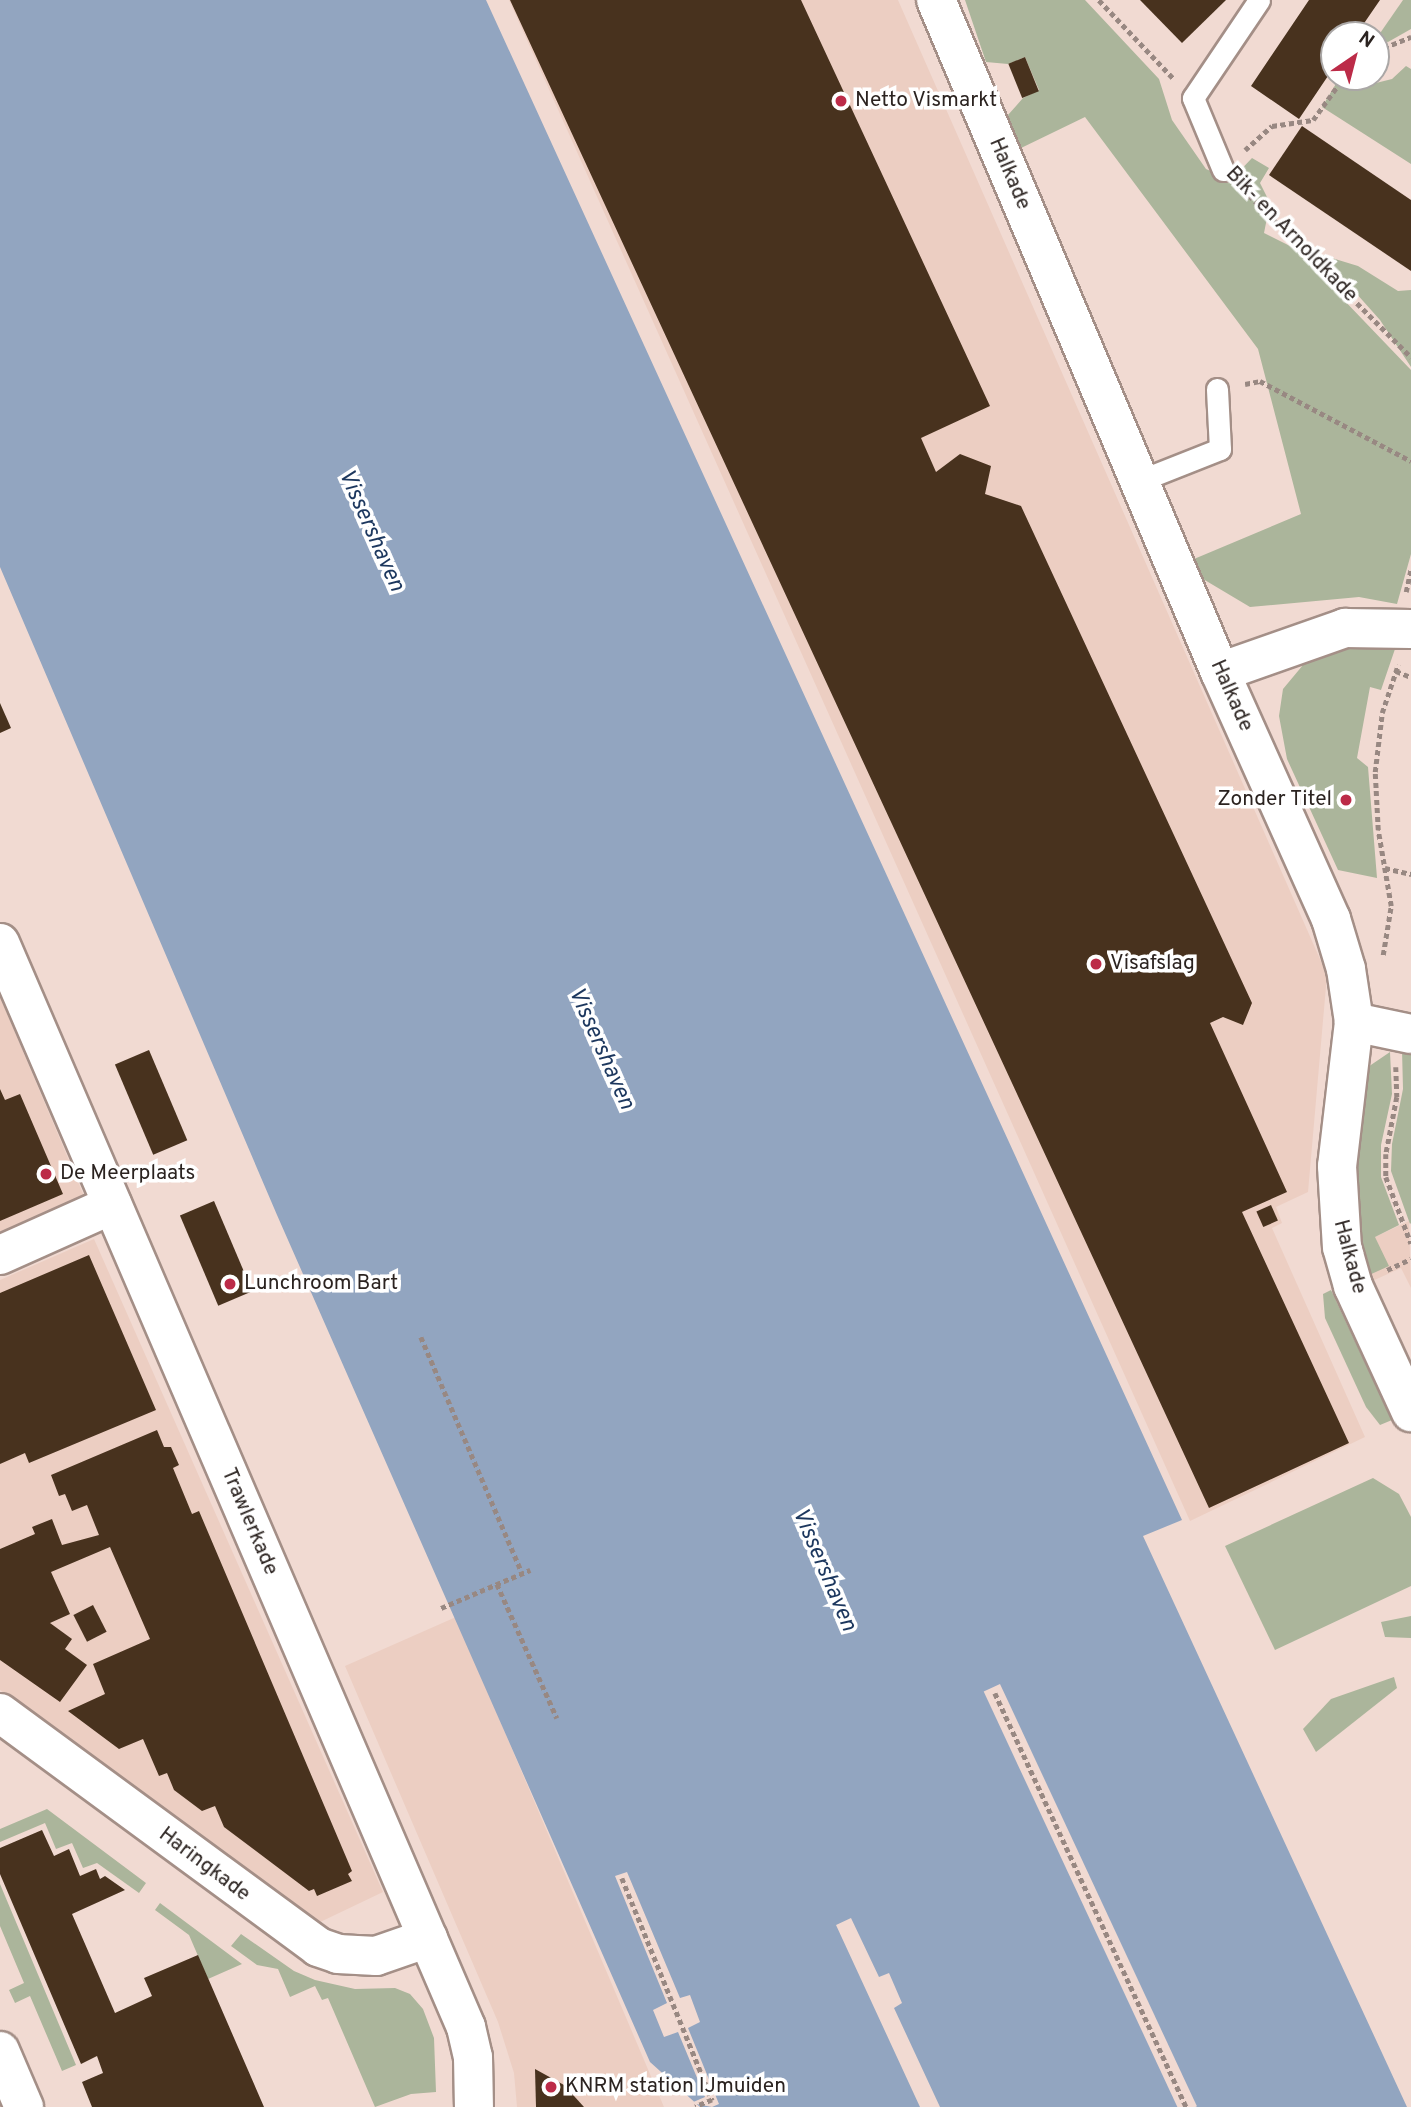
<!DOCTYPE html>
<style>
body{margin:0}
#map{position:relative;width:1411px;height:2107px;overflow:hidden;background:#f1dad2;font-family:Overpass,sans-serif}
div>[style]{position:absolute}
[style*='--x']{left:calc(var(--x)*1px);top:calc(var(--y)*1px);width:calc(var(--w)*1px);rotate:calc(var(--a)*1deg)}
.built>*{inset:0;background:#eccec2}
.green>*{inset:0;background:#abb59b}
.water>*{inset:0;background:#92a5c0}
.pier>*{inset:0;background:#f1dad2;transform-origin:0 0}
.building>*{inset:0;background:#48321e;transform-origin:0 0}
.path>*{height:4.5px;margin-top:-2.25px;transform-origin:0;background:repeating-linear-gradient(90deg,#988882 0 5px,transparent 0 8.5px)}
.roads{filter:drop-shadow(2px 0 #a48f87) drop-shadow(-2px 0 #a48f87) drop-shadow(0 2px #a48f87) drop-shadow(0 -2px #a48f87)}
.lane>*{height:21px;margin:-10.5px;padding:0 10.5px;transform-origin:10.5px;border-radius:10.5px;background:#fff}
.street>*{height:38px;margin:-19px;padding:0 19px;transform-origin:19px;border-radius:19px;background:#fff}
.secondary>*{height:38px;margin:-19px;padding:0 19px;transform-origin:19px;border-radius:19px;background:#fff}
.dots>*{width:19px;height:19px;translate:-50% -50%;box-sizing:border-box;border:4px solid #fff;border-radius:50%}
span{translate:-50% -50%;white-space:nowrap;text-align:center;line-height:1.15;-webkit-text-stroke:7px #fff;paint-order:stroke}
.poi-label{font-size:21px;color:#2b2320}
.left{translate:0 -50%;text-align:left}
.right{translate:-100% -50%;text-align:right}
.street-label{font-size:21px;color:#2b2320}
.water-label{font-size:23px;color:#1c375e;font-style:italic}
.north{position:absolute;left:1320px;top:21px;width:70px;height:70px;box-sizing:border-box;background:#fff;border:2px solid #aaa7a6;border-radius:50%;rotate:35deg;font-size:19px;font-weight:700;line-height:28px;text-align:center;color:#2b2320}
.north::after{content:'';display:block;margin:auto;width:24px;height:32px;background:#bc2b48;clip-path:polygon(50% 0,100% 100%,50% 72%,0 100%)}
</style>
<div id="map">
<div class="built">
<div style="clip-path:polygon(509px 0,898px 0,1327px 975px,1308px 1192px,1276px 1207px,1282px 1223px,1272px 1228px,1365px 1437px,1190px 1521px)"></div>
<div style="clip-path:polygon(0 997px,84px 1196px,0 1235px)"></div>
<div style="clip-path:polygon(1409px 1221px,1411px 1288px,1401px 1268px,1370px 1282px,1367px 1276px,1375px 1237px)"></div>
<div style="clip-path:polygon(94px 1239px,383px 1892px,316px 1924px,0 1690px,0 1280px)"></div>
<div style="clip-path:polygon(456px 1617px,664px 2107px,517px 2107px,514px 2073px,498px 2022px,345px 1666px)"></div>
</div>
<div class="green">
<div style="clip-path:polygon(965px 0,1085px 0,1159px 79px,1172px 120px,1206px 169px,1231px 180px,1252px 158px,1269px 168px,1260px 183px,1270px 203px,1264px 233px,1294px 248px,1411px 370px,1411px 554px,1397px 604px,1359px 597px,1250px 607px,1203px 579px,1194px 559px,1301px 514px,1258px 349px,1085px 117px,1019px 149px,1008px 115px,1023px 98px,1039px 90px,1025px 57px,1008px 64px,986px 62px)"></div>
<div style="clip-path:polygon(1403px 0,1411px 0,1411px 29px,1388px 42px,1376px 39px)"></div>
<div style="clip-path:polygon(1406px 66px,1411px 69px,1411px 164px,1322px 107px,1340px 77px,1358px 77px,1368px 85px,1392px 79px)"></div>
<div style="clip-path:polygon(1322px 255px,1358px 266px,1398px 291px,1411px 290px,1411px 367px,1380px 320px)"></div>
<div style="clip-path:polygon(1368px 643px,1395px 649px,1381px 690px,1370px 687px,1357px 758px,1368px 767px,1377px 878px,1338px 870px,1287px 759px,1279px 716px,1283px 689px,1308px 659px,1318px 652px)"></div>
<div style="clip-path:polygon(1411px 1049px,1411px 1223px,1410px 1224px,1391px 1171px,1392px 1144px,1403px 1089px,1402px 1050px)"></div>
<div style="clip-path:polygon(1390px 1052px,1392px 1094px,1381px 1145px,1381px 1177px,1399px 1225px,1375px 1237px,1389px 1266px,1367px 1276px,1351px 1210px,1365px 1069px)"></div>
<div style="clip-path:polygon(1331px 1290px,1392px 1420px,1380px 1425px,1366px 1407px,1325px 1318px,1323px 1294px)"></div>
<div style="clip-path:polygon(1373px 1478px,1399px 1494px,1411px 1517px,1411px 1586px,1275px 1650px,1225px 1546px)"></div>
<div style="clip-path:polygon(1411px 1616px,1411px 1638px,1385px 1637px,1381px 1622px)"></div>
<div style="clip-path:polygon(1394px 1677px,1397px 1688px,1316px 1752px,1303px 1729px,1331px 1699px)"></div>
<div style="clip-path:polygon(47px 1809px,146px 1883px,139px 1893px,97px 1863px,83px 1868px,72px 1843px,56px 1849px,45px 1823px,0 1842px,0 1829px)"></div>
<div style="clip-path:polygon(0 1884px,76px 2065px,62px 2071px,30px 1996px,15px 2003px,9px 1990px,24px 1983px,0 1926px)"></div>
<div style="clip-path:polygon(160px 1903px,242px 1964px,208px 1979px,189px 1935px,155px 1910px)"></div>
<div style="clip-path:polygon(241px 1934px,294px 1971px,315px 1980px,355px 1989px,395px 1988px,410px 1994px,423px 2009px,434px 2038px,436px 2092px,411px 2094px,375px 2107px,328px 1998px,322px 2000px,315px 1986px,290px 1997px,278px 1969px,257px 1965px,231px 1946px)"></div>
</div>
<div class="water">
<div style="clip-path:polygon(0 0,486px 0,1182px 1520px,1143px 1536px,1407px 2107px,700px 2107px,650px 2062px,277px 1215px,0 567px)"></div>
</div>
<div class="pier">
<div style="left:1000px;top:1684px;width:466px;height:18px;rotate:65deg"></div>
<div style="clip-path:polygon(627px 1872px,680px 1998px,690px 1995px,700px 2022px,688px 2028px,719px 2104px,712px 2107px,691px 2103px,705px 2097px,678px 2032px,664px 2037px,653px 2010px,667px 2003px,615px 1876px)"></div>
<div style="clip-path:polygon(851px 1918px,879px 1977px,889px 1973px,902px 2003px,894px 2008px,940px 2107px,920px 2107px,836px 1925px)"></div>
</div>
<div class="building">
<div style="clip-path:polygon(510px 0,801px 0,990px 406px,921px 438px,936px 472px,960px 454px,991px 466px,985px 494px,1021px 506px,1252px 1003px,1243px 1025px,1223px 1017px,1210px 1023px,1287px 1192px,1242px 1212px,1349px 1443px,1209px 1508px)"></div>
<div style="clip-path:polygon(1140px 0,1226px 0,1182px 43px)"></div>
<div style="clip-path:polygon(1309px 0,1380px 0,1356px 35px,1334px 35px,1334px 67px,1299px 119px,1251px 86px)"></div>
<div style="left:1025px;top:57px;width:37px;height:18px;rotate:68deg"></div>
<div style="clip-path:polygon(1302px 126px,1411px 200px,1411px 271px,1269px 175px)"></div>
<div style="clip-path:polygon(0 703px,11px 728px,0 733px)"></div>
<div style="left:149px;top:1050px;width:98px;height:37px;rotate:67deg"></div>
<div style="clip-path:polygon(0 1089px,5px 1100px,20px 1094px,63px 1194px,0 1221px)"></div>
<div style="left:214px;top:1201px;width:98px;height:37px;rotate:67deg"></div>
<div style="left:1271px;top:1205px;width:17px;height:16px;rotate:66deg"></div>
<div style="clip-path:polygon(89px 1255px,156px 1410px,29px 1463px,25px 1453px,0 1464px,0 1293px)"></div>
<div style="clip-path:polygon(157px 1430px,164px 1447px,171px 1447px,179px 1465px,173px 1468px,192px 1514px,199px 1511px,352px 1871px,348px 1874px,352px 1881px,317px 1896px,314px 1889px,309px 1891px,224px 1827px,215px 1806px,202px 1811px,174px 1790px,167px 1773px,159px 1776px,143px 1739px,119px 1749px,68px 1711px,105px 1694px,93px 1664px,150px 1639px,110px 1547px,51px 1572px,70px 1614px,50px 1623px,72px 1639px,65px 1649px,87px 1665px,60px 1702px,0 1660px,0 1549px,35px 1534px,32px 1527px,52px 1519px,62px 1545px,99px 1535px,87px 1505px,72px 1511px,65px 1494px,59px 1496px,51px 1475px)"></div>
<div style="left:93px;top:1605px;width:30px;height:22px;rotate:63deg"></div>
<div style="clip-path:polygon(42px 1830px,54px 1856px,69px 1849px,80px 1876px,96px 1869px,100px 1879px,105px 1876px,125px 1890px,72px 1914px,115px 2013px,152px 1996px,144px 1978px,198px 1955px,264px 2107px,92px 2107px,82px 2082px,103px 2073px,97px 2056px,81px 2064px,0 1874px,0 1848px)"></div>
<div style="clip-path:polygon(535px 2069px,564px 2085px,584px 2107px,536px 2107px)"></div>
</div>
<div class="path">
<div style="--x:1099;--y:0;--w:108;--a:46.5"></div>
<div style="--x:1376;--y:51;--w:38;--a:-22"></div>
<div style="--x:1245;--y:150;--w:36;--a:-42"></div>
<div style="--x:1272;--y:126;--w:41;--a:-8.3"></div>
<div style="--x:1313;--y:120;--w:53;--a:-54.2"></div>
<div style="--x:1243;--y:189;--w:238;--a:45"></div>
<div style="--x:1245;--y:384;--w:15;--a:-11"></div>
<div style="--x:1260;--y:381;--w:171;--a:27.9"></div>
<div style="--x:1406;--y:592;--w:24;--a:-78"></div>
<div style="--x:1396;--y:671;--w:16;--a:22"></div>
<div style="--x:1385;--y:868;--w:27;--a:13"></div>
<div style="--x:1383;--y:955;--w:50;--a:-80.7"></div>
<div style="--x:1391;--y:906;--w:77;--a:-99.7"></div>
<div style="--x:1378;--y:830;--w:58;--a:-93"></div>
<div style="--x:1375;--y:772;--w:59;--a:-83.2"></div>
<div style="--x:1382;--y:713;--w:51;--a:-71.6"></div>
<div style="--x:1396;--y:1067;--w:30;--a:88"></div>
<div style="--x:1397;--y:1097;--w:58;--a:100.9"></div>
<div style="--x:1386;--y:1154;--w:23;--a:90"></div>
<div style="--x:1386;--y:1177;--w:71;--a:69.3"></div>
<div style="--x:1387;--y:1270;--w:26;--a:-25"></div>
<div style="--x:421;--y:1337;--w:257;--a:66.8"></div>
<div style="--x:497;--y:1584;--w:147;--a:65.9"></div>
<div style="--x:441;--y:1608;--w:97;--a:-23.1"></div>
<div style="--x:995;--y:1693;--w:456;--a:65.2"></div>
<div style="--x:622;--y:1878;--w:240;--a:67.9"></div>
<div style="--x:712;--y:2100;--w:18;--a:158"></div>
</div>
<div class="roads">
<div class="lane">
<div style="--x:1223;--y:170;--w:78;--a:-112.6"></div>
<div style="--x:1193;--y:98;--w:118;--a:-56"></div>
<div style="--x:1139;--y:481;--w:87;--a:-21.6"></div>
<div style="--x:1220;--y:449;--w:60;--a:-92.9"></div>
</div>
<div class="street">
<div style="--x:1220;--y:672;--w:133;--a:-19.4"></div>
<div style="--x:1345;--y:628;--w:66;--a:0.9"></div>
<div style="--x:0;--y:943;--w:1180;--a:66.74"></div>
<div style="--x:466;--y:2027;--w:31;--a:77"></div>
<div style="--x:473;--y:2057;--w:50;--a:88.9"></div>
<div style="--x:1354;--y:1022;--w:58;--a:11.9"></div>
<div style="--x:0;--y:1255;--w:123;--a:-24.1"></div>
<div style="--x:0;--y:1713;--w:395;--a:36.3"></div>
<div style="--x:318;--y:1947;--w:21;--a:19"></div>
<div style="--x:338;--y:1954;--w:38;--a:3"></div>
<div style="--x:376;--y:1956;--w:55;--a:-19.1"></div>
<div style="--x:0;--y:2051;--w:61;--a:66.8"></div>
</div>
<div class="secondary">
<div style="--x:936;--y:0;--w:730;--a:67.09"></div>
<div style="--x:1220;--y:672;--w:271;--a:65.8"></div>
<div style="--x:1331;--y:919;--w:52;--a:73.3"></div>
<div style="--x:1346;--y:969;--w:54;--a:81.4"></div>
<div style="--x:1354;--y:1022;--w:145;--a:96.7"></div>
<div style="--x:1337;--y:1166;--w:81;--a:86.5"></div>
<div style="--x:1342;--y:1247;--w:41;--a:74.2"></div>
<div style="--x:1353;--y:1286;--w:139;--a:65.3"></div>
</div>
</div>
<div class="dots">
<div style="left:841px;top:101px;background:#bc2b48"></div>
<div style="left:1346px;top:800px;background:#bc2b48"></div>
<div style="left:1096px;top:964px;background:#bc2b48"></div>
<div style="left:46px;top:1174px;background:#bc2b48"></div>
<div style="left:230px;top:1284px;background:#bc2b48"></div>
<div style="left:551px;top:2087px;background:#bc2b48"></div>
</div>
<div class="poi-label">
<span class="left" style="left:855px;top:101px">Netto Vismarkt</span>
<span class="right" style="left:1332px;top:800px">Zonder Titel</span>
<span class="left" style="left:1110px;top:964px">Visafslag</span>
<span class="left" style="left:60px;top:1174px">De Meerplaats</span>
<span class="left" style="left:244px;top:1284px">Lunchroom Bart</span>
<span class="left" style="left:565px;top:2087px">KNRM station IJmuiden</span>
</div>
<div class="street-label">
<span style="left:1009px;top:174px;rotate:67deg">Halkade</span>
<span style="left:1291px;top:235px;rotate:46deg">Bik- en Arnoldkade</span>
<span style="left:1231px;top:696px;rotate:66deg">Halkade</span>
<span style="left:1349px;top:1257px;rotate:75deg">Halkade</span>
<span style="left:249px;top:1522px;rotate:67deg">Trawlerkade</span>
<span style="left:204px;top:1865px;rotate:37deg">Haringkade</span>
</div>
<div class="water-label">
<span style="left:370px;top:531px;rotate:66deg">Vissershaven</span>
<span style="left:600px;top:1049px;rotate:66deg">Vissershaven</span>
<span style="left:823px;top:1570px;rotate:67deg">Vissershaven</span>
</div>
<div class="north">N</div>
</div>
